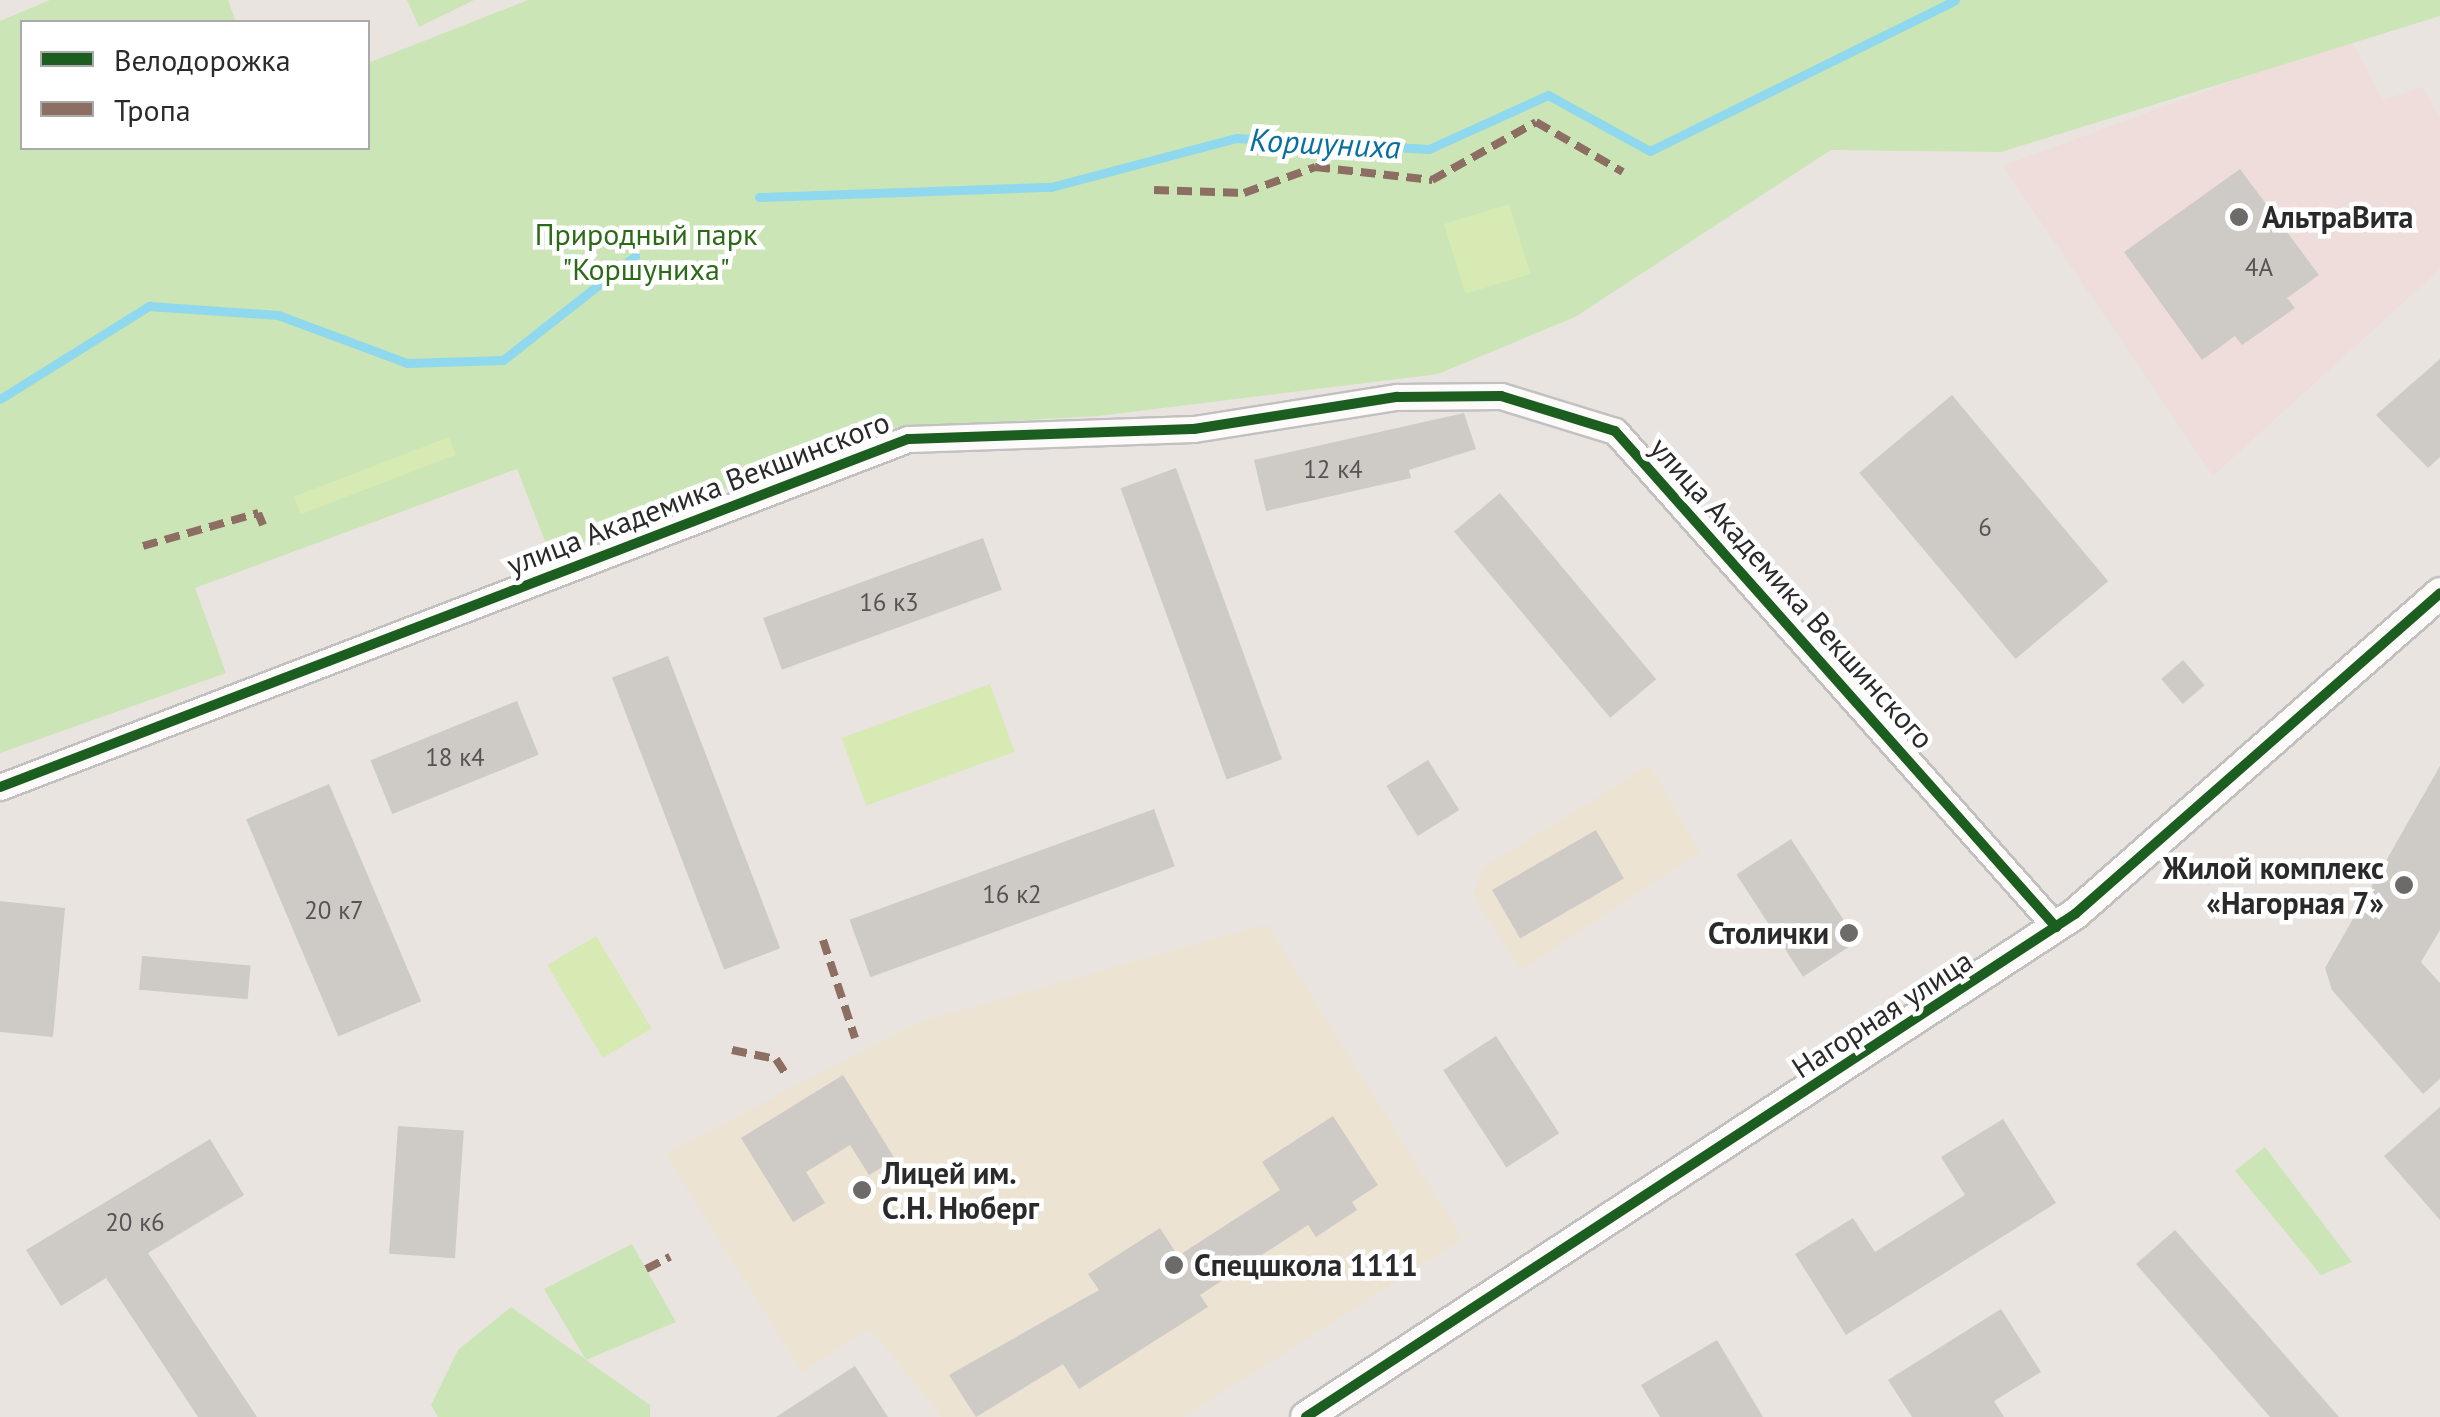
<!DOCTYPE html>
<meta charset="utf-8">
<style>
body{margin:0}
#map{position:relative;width:2440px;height:1417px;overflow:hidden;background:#e9e4df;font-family:"PT Sans",sans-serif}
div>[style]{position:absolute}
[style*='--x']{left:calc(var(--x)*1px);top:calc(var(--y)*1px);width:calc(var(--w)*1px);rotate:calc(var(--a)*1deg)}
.education>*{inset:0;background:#ece3d3}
.medical>*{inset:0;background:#efdddc}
.green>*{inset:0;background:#cbe5b6}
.pitch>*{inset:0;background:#d7eab4;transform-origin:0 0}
.stream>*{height:9px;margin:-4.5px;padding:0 4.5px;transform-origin:4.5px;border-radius:4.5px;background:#8fd8ee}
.building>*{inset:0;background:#cecac6;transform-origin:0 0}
.roads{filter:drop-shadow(2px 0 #c2c0c1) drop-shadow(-2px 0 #c2c0c1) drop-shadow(0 2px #c2c0c1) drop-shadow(0 -2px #c2c0c1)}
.minor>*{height:25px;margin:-12.5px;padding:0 12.5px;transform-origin:12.5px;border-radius:12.5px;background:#fcfbfa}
.tertiary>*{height:30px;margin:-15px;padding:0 15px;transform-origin:15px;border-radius:15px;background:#fcfbfa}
.quiet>*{height:8px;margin-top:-4px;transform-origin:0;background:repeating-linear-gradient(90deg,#8d6e63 0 15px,transparent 0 23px)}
.cycleway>*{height:10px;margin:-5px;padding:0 5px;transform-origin:5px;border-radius:5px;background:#1b5e20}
.dots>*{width:28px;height:28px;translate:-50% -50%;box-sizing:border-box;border:5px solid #fff;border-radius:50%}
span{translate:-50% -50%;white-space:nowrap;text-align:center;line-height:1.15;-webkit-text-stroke:9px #fff;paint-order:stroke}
.number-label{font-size:25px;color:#555453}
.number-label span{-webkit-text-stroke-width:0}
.poi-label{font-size:30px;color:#2a2a2a;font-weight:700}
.left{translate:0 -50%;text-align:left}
.right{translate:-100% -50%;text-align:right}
.park-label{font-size:30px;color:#2b6a17}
.street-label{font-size:30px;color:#2a2a2a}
.water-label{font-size:32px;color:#0870a0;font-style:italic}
.legend{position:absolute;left:20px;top:20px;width:350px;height:130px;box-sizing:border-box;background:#fff;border:2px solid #aaa;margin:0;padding:12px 18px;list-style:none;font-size:30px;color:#2a2a2a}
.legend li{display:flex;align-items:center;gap:20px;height:50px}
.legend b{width:50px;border:2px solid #aaa}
</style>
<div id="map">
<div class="education">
<div style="clip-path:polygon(1649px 765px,1700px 852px,1521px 970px,1473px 896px,1483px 868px)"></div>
<div style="clip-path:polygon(1267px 924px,1463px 1239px,1184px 1417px,942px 1417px,870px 1328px,802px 1372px,665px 1154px,916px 1023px)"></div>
</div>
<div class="medical">
<div style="clip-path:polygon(2350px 38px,2383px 100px,2422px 87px,2440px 117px,2440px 269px,2213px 476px,2003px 166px)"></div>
</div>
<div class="green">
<div style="clip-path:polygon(50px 0,228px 0,236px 22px,22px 22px,22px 148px,368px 148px,368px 63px,528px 0,2440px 0,2440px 16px,2001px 152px,1831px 150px,1575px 317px,1438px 374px,1098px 416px,891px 428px,550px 554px,517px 469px,195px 588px,226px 673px,0 753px,0 21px)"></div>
<div style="clip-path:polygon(407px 0,474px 0,419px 27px)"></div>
<div style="clip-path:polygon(2265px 1147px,2352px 1262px,2321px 1275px,2235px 1171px)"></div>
<div style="clip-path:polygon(632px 1244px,676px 1322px,586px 1360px,544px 1289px)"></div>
<div style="clip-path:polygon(511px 1307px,650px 1405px,650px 1417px,438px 1417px,431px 1405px,458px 1350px)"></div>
</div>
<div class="pitch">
<div style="left:1509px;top:204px;width:73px;height:68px;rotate:73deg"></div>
<div style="left:449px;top:437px;width:19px;height:166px;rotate:69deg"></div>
<div style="left:990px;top:684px;width:72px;height:158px;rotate:70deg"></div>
<div style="left:596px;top:936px;width:108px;height:57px;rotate:59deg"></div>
</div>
<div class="stream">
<div style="--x:759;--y:197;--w:292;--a:-2"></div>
<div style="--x:1051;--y:187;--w:192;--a:-14.8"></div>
<div style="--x:1237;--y:138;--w:192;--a:3.3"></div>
<div style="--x:1429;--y:149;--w:131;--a:-24.4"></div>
<div style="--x:1548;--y:95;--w:116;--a:28.8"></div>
<div style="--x:1650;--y:151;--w:340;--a:-26.3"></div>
<div style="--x:0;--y:399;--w:176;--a:-32"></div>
<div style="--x:149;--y:306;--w:129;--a:4"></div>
<div style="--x:278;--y:315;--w:138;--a:20.4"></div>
<div style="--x:407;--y:363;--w:96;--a:-1.8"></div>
<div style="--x:503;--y:360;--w:168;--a:-38.2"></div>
</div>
<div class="building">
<div style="clip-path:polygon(2240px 169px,2319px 275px,2287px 298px,2295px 308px,2242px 345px,2235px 336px,2202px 360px,2124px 252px)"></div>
<div style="clip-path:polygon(2440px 359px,2440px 457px,2428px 468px,2376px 415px)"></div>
<div style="left:1952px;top:395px;width:243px;height:121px;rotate:50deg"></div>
<div style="clip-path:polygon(1464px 413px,1476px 449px,1409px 470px,1411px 478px,1266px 511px,1254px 460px)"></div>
<div style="left:1176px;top:468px;width:310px;height:59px;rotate:70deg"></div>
<div style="left:1500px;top:493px;width:243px;height:60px;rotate:50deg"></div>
<div style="left:983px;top:538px;width:55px;height:234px;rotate:70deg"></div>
<div style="left:668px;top:656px;width:313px;height:60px;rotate:69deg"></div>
<div style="left:2183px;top:660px;width:33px;height:29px;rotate:49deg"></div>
<div style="left:517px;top:701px;width:58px;height:158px;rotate:68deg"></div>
<div style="left:1428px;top:760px;width:59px;height:49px;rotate:58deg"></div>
<div style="clip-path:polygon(2440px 766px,2440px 930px,2421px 962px,2440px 983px,2440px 1079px,2423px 1094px,2332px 990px,2325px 968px)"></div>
<div style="left:329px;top:784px;width:236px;height:90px;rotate:67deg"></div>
<div style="left:1154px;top:809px;width:61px;height:324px;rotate:70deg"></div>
<div style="left:1596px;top:830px;width:56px;height:120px;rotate:60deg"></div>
<div style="left:1791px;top:839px;width:122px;height:65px;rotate:57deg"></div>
<div style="clip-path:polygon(0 901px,65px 908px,53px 1037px,0 1032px)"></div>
<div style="left:142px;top:956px;width:109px;height:34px;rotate:5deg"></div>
<div style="left:1496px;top:1036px;width:116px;height:63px;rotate:57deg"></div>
<div style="clip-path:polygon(843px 1075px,895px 1159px,869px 1175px,850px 1145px,806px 1172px,825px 1203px,793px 1222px,741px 1138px)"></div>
<div style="clip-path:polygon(2440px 1107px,2440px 1220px,2384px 1156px)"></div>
<div style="clip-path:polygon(1333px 1116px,1378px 1185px,1352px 1202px,1357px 1210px,1316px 1237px,1308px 1225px,1200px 1295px,1208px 1307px,1079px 1389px,1063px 1364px,976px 1417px,949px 1375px,1099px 1290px,1088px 1274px,1160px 1228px,1178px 1256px,1280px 1190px,1262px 1162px)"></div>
<div style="clip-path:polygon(2003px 1119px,2056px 1203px,1846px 1335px,1795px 1254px,1853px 1218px,1875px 1252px,1965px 1195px,1941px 1157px)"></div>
<div style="left:398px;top:1126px;width:66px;height:128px;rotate:4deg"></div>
<div style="clip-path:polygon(210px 1139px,244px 1195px,148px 1253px,257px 1417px,198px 1417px,106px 1278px,61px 1306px,26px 1250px)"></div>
<div style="clip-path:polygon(2175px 1230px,2339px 1417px,2270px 1417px,2136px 1264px)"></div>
<div style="clip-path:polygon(2001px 1309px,2041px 1372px,1994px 1401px,2004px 1417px,1912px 1417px,1888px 1380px)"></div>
<div style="clip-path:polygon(1717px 1340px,1763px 1417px,1660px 1417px,1641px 1385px)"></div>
<div style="clip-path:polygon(855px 1366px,888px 1417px,776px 1417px)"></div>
</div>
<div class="roads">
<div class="minor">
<div style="--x:0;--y:787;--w:972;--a:-20.97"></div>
<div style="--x:908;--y:439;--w:286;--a:-2"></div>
<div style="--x:1194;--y:429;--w:206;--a:-9"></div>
<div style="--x:1397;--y:397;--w:104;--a:-0.6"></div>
<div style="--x:1501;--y:396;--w:119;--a:17.1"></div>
<div style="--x:1615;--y:431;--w:664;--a:48.36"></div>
</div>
<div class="tertiary">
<div style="--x:1306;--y:1417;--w:919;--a:-33.19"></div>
<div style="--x:2075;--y:914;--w:486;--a:-41.3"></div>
</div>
</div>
<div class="quiet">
<div style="--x:1154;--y:190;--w:90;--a:1.9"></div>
<div style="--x:1244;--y:193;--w:76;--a:-20.1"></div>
<div style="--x:1315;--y:167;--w:118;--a:6.3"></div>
<div style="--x:1432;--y:180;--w:119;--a:-29.1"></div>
<div style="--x:1536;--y:122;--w:100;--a:29.9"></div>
<div style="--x:143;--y:546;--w:120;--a:-16"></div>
<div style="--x:258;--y:513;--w:13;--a:67"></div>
<div style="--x:823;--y:940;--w:103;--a:71.9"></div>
<div style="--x:732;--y:1050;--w:45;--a:11.6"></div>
<div style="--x:776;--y:1059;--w:17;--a:57"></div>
<div style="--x:646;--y:1269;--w:27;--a:-27"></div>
</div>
<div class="cycleway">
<div style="--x:0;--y:787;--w:972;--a:-20.97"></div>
<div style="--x:908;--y:439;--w:286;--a:-2"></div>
<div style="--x:1194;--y:429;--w:206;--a:-9"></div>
<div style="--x:1397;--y:397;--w:104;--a:-0.6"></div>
<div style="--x:1501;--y:396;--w:119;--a:17.1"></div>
<div style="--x:1615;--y:431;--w:664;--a:48.36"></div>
<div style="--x:1306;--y:1417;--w:919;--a:-33.19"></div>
<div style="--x:2075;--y:914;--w:486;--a:-41.3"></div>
</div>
<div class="dots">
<div style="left:2239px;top:217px;background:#6d6b69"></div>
<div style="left:2404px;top:885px;background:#6d6b69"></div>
<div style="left:1849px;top:933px;background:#6d6b69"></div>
<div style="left:862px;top:1190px;background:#6d6b69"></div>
<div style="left:1174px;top:1265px;background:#6d6b69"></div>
</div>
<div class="number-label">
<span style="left:2259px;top:267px">4А</span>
<span style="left:1333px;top:469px">12 к4</span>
<span style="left:1985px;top:527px">6</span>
<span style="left:889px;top:602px">16 к3</span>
<span style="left:455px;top:757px">18 к4</span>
<span style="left:1012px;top:894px">16 к2</span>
<span style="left:334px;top:910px">20 к7</span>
<span style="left:135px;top:1222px">20 к6</span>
</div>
<div class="poi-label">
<span class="left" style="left:2262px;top:217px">АльтраВита</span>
<span class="right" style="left:2384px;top:885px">Жилой комплекс<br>«Нагорная 7»</span>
<span class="right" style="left:1829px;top:933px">Столички</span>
<span class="left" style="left:882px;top:1190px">Лицей им.<br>С.Н. Нюберг</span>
<span class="left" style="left:1194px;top:1265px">Спецшкола 1111</span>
</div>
<div class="park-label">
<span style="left:646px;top:251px">Природный парк<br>"Коршуниха"</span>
</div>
<div class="street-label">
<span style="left:698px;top:493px;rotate:-21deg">улица Академика Векшинского</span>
<span style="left:1792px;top:593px;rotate:48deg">улица Академика Векшинского</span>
<span style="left:1882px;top:1014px;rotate:-33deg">Нагорная улица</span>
</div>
<div class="water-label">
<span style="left:1325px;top:143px;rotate:3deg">Коршуниха</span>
</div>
<ul class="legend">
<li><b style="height:12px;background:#1b5e20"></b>Велодорожка</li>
<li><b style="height:12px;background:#8d6e63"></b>Тропа</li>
</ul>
</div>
